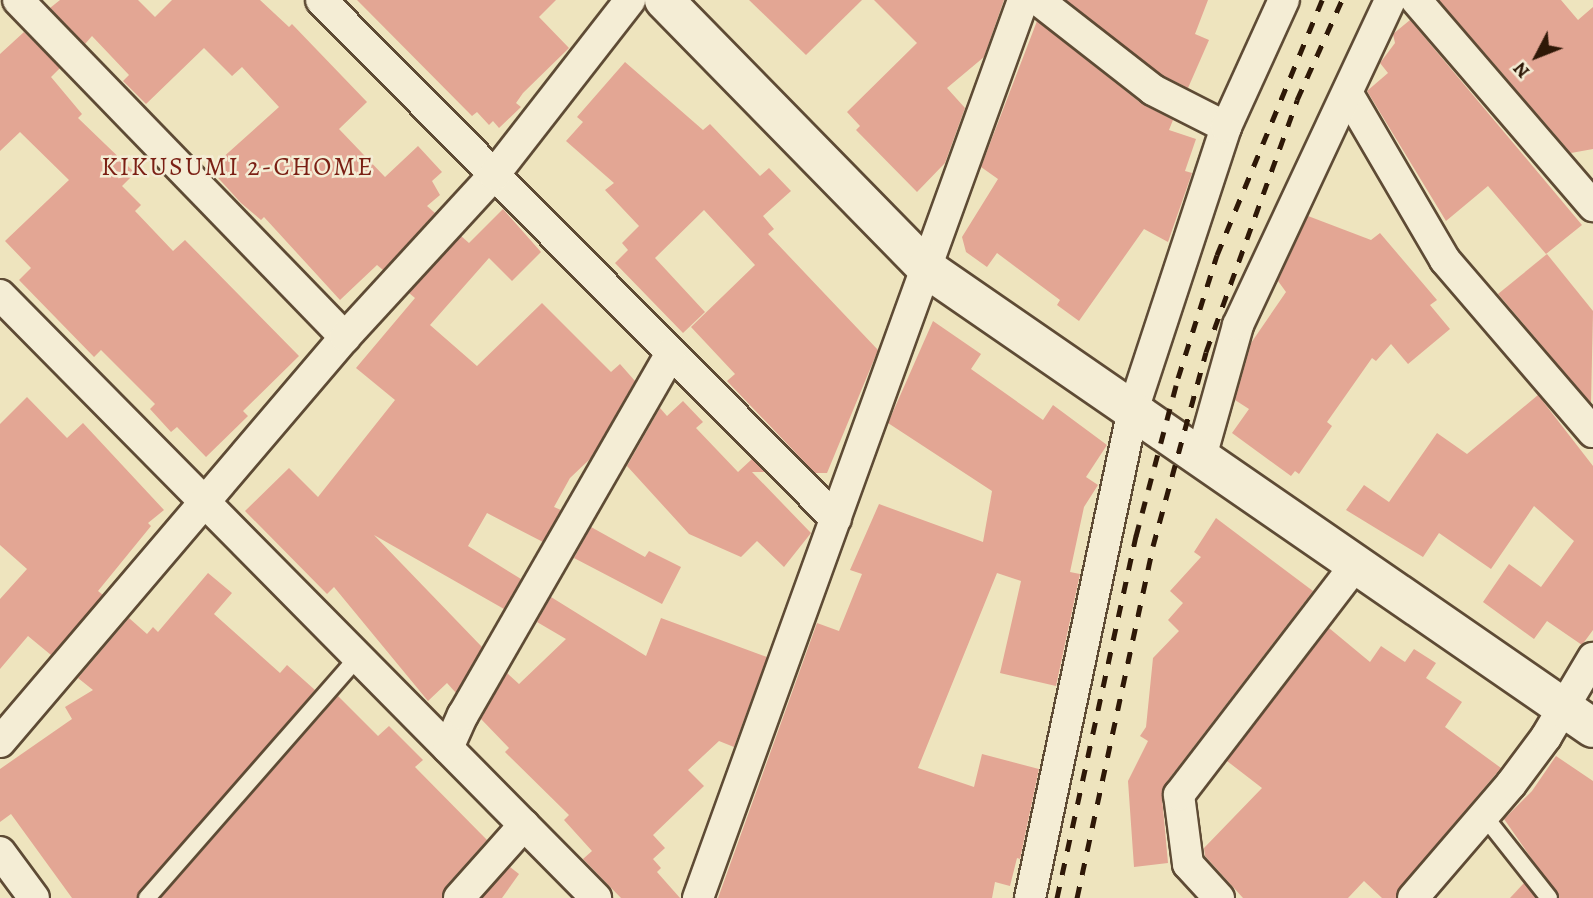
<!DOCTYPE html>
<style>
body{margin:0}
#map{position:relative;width:1593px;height:898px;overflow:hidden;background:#eee4be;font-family:Alegreya,serif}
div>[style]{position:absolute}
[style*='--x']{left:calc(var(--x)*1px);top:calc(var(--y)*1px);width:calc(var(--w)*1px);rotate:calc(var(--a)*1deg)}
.building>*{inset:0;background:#e3a694}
.roads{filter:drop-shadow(2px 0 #5e4b35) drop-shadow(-2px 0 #5e4b35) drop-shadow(0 2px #5e4b35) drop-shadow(0 -2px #5e4b35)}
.lane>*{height:16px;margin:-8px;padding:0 8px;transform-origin:8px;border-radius:8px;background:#f4edd5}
.street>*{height:30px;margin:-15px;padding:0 15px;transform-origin:15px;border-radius:15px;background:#f4edd5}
.secondary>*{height:38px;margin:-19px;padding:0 19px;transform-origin:19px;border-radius:19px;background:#f4edd5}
.rail>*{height:5px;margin-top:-2.5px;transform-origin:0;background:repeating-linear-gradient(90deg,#2e1807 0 12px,transparent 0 24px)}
span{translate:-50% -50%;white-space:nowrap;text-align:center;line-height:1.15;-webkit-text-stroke:5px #f4edd5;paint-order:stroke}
.neighbourhood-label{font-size:26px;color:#7a1f14;letter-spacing:2px}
.north{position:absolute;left:1502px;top:21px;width:70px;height:70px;-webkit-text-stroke:5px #f4edd5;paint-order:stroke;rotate:228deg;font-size:19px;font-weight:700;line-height:28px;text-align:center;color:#2e1807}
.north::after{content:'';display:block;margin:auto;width:24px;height:32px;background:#2e1807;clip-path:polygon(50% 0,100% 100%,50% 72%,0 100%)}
</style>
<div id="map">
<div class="building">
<div style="clip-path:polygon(60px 0,138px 0,155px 17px,172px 0,260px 0,289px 27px,292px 24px,367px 102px,339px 129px,385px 177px,418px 146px,442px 172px,432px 181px,440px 195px,427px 206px,435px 213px,383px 270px,377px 265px,340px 300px,264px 217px,261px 220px,241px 203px,210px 169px,279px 107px,242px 67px,232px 76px,204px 48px,146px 104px,123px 81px,129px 75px,92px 36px,85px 44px,50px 8px)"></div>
<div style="clip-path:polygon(357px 0,556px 0,539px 17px,569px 48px,523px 93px,516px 103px,521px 107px,499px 128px,493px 121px,489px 125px,477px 112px,472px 116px)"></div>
<div style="clip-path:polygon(749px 0,862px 0,806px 55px)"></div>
<div style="clip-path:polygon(874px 0,1004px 0,984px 57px,947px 88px,965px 108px,945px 163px,917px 192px,856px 130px,860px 126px,847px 112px,917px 43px)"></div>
<div style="clip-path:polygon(1066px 0,1208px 0,1195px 34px,1209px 40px,1188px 88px,1162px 75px)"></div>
<div style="clip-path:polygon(1439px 0,1561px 0,1578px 20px,1593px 7px,1593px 149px,1571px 153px)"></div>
<div style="clip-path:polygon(1410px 20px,1582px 225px,1546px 254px,1488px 186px,1446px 221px,1367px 91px,1388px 73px,1380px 63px,1395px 43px,1393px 34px)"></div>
<div style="clip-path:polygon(1037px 21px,1142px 104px,1173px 120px,1169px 130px,1196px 139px,1185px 171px,1192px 173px,1168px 242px,1144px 229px,1079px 321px,1057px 305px,1060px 300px,997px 253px,987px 267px,966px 252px,962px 237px,998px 179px,981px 167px)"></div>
<div style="clip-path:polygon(24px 32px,60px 68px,51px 77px,82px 114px,78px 118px,132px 170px,133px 175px,122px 186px,141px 205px,135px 211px,173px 251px,185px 240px,299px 356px,243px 411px,248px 416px,206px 457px,177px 427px,171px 432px,150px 409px,155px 404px,101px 350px,94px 357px,19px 280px,31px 268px,5px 241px,69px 180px,20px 132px,0 151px,0 54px)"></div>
<div style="clip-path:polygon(625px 62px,703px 130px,710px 124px,760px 176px,769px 168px,791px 191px,763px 216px,774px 229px,768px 234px,878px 350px,827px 473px,815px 473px,727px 381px,735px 374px,691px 327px,755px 265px,704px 210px,655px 258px,705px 312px,683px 333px,615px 263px,628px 250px,622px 243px,639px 226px,605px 190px,614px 183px,566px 141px,583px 122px,577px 117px)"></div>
<div style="clip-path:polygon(503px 209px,541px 252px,512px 281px,489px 258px,430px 325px,477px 366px,542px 303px,611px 372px,620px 364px,635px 381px,591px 458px,570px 478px,554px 507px,561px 510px,543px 542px,487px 513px,468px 546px,521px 579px,504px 609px,374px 535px,482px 647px,456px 693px,447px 683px,428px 701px,334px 587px,327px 594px,245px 511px,289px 468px,318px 497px,395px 400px,356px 368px,415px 298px,409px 293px,461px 236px,469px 243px)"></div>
<div style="clip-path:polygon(1308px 216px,1371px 240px,1380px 233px,1437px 300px,1430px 305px,1450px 329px,1408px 364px,1391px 344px,1376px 361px,1372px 358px,1327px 422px,1332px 426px,1299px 474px,1295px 471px,1291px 476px,1232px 433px,1249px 409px,1235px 400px,1251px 343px,1286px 292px,1278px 281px)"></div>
<div style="clip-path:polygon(1547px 254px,1593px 311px,1591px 403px,1498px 294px)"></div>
<div style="clip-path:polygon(933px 321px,981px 354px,971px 369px,1043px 420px,1053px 405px,1107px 445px,1086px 477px,1098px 485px,1084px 507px,1070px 572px,1080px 574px,1056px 686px,1000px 673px,1021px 581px,997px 573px,918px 768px,974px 787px,982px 754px,1039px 769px,1020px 859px,1017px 858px,1010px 886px,995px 882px,992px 898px,718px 898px,817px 623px,839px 631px,862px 574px,850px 570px,879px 504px,983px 542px,992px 491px,888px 423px)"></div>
<div style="clip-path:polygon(1538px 395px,1593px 466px,1593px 630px,1582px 645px,1547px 621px,1534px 639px,1483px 602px,1509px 564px,1541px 587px,1574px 541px,1534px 506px,1491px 569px,1439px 533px,1423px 557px,1346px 510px,1364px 485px,1389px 502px,1437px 433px,1467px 454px)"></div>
<div style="clip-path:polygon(27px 397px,67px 438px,83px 423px,164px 510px,148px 523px,151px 526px,98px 591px,103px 595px,51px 655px,28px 636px,0 669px,0 599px,27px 569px,0 545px,0 424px)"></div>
<div style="clip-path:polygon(683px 401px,703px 422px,696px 428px,738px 472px,752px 459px,765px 472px,752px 472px,811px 533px,784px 567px,757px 541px,741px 557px,689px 534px,627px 466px,660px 408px,667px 416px)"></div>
<div style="clip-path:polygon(1216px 518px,1313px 591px,1165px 784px,1162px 797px,1168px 863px,1134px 867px,1128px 781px,1148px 741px,1140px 736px,1146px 727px,1153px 658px,1179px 631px,1168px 620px,1183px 603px,1170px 591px,1201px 557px,1194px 552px)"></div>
<div style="clip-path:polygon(591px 527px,645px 557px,649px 551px,681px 567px,662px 604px,574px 558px)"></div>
<div style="clip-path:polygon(208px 573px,232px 593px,214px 614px,280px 673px,287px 665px,315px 690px,137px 898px,72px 898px,11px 814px,0 822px,0 769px,72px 719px,65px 707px,93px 690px,78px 678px,129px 618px,147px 634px,153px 627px,158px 632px)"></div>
<div style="clip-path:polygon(551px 597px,646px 656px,661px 618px,767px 657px,734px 747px,719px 741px,688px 770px,704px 786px,653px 835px,665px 848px,653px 859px,661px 868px,657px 872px,680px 898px,621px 898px,583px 859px,592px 851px,564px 820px,569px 815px,505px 752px,509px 748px,481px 719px,507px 673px,519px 684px,566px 639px,537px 622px)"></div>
<div style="clip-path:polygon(1329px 628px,1370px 662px,1381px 646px,1405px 662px,1414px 649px,1436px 663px,1426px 678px,1462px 702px,1445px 727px,1501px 768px,1400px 887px,1396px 898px,1382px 898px,1364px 881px,1348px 898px,1243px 898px,1205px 856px,1204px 848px,1262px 788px,1227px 761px)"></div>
<div style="clip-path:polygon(338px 696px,378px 736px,389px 726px,423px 760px,415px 767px,487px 840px,446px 886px,442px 898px,161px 898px)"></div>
<div style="clip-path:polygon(1556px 756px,1593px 781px,1593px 898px,1559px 898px,1504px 819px,1532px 791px)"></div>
<div style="clip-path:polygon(510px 867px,519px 874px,502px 898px,482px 898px)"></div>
<div style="clip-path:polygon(1524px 883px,1536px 898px,1510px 898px)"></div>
</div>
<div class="roads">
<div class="lane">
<div style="--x:1485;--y:817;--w:103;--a:51.7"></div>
<div style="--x:147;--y:898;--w:320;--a:-48.8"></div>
</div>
<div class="street">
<div style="--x:18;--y:0;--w:470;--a:45.9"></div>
<div style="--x:321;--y:0;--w:731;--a:45.22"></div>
<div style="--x:1038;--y:0;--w:146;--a:38"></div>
<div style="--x:1153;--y:90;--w:82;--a:26.9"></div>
<div style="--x:1416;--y:0;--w:272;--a:49.3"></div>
<div style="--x:1348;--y:94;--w:192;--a:59.7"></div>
<div style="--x:1445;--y:260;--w:227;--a:49.3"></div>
<div style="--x:0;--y:295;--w:848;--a:45.33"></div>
<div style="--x:1201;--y:457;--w:137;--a:-74.3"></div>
<div style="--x:1238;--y:325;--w:359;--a:-64.9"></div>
<div style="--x:0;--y:742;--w:532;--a:-49.57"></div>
<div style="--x:345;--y:337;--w:220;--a:-47.4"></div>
<div style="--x:494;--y:175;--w:222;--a:-52.1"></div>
<div style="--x:448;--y:748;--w:36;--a:-66"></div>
<div style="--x:463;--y:715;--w:417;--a:-60.1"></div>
<div style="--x:0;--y:852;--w:57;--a:53.5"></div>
<div style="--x:459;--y:898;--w:98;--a:-48.3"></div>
<div style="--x:698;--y:898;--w:955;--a:-70.1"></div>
<div style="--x:1030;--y:898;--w:499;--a:-78.1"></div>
<div style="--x:1133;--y:410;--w:298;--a:-71.8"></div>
<div style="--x:1226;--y:127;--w:140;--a:-65.5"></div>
<div style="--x:1219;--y:898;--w:46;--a:-132.4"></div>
<div style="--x:1188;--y:864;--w:70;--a:-97.4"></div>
<div style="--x:1179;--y:795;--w:291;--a:-52.5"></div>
<div style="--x:1413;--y:898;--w:150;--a:-49.3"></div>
<div style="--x:1511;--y:784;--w:59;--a:-53.3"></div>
<div style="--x:1546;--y:737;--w:92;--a:-59.3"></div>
</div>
<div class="secondary">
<div style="--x:664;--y:0;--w:375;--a:45.6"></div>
<div style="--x:926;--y:268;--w:810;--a:34.59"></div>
</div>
</div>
<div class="rail">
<div style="--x:1057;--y:898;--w:371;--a:-77.7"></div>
<div style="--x:1136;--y:536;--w:163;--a:-75.1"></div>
<div style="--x:1178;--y:378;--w:129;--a:-72.4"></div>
<div style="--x:1217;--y:255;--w:276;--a:-67.6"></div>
<div style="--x:1077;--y:898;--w:360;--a:-77.8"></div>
<div style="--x:1153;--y:546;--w:201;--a:-74.7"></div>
<div style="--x:1206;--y:352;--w:268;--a:-70.1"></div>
<div style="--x:1297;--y:100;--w:110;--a:-65.8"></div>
</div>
<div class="neighbourhood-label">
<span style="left:238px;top:167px">KIKUSUMI 2-CHOME</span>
</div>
<div class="north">N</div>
</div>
